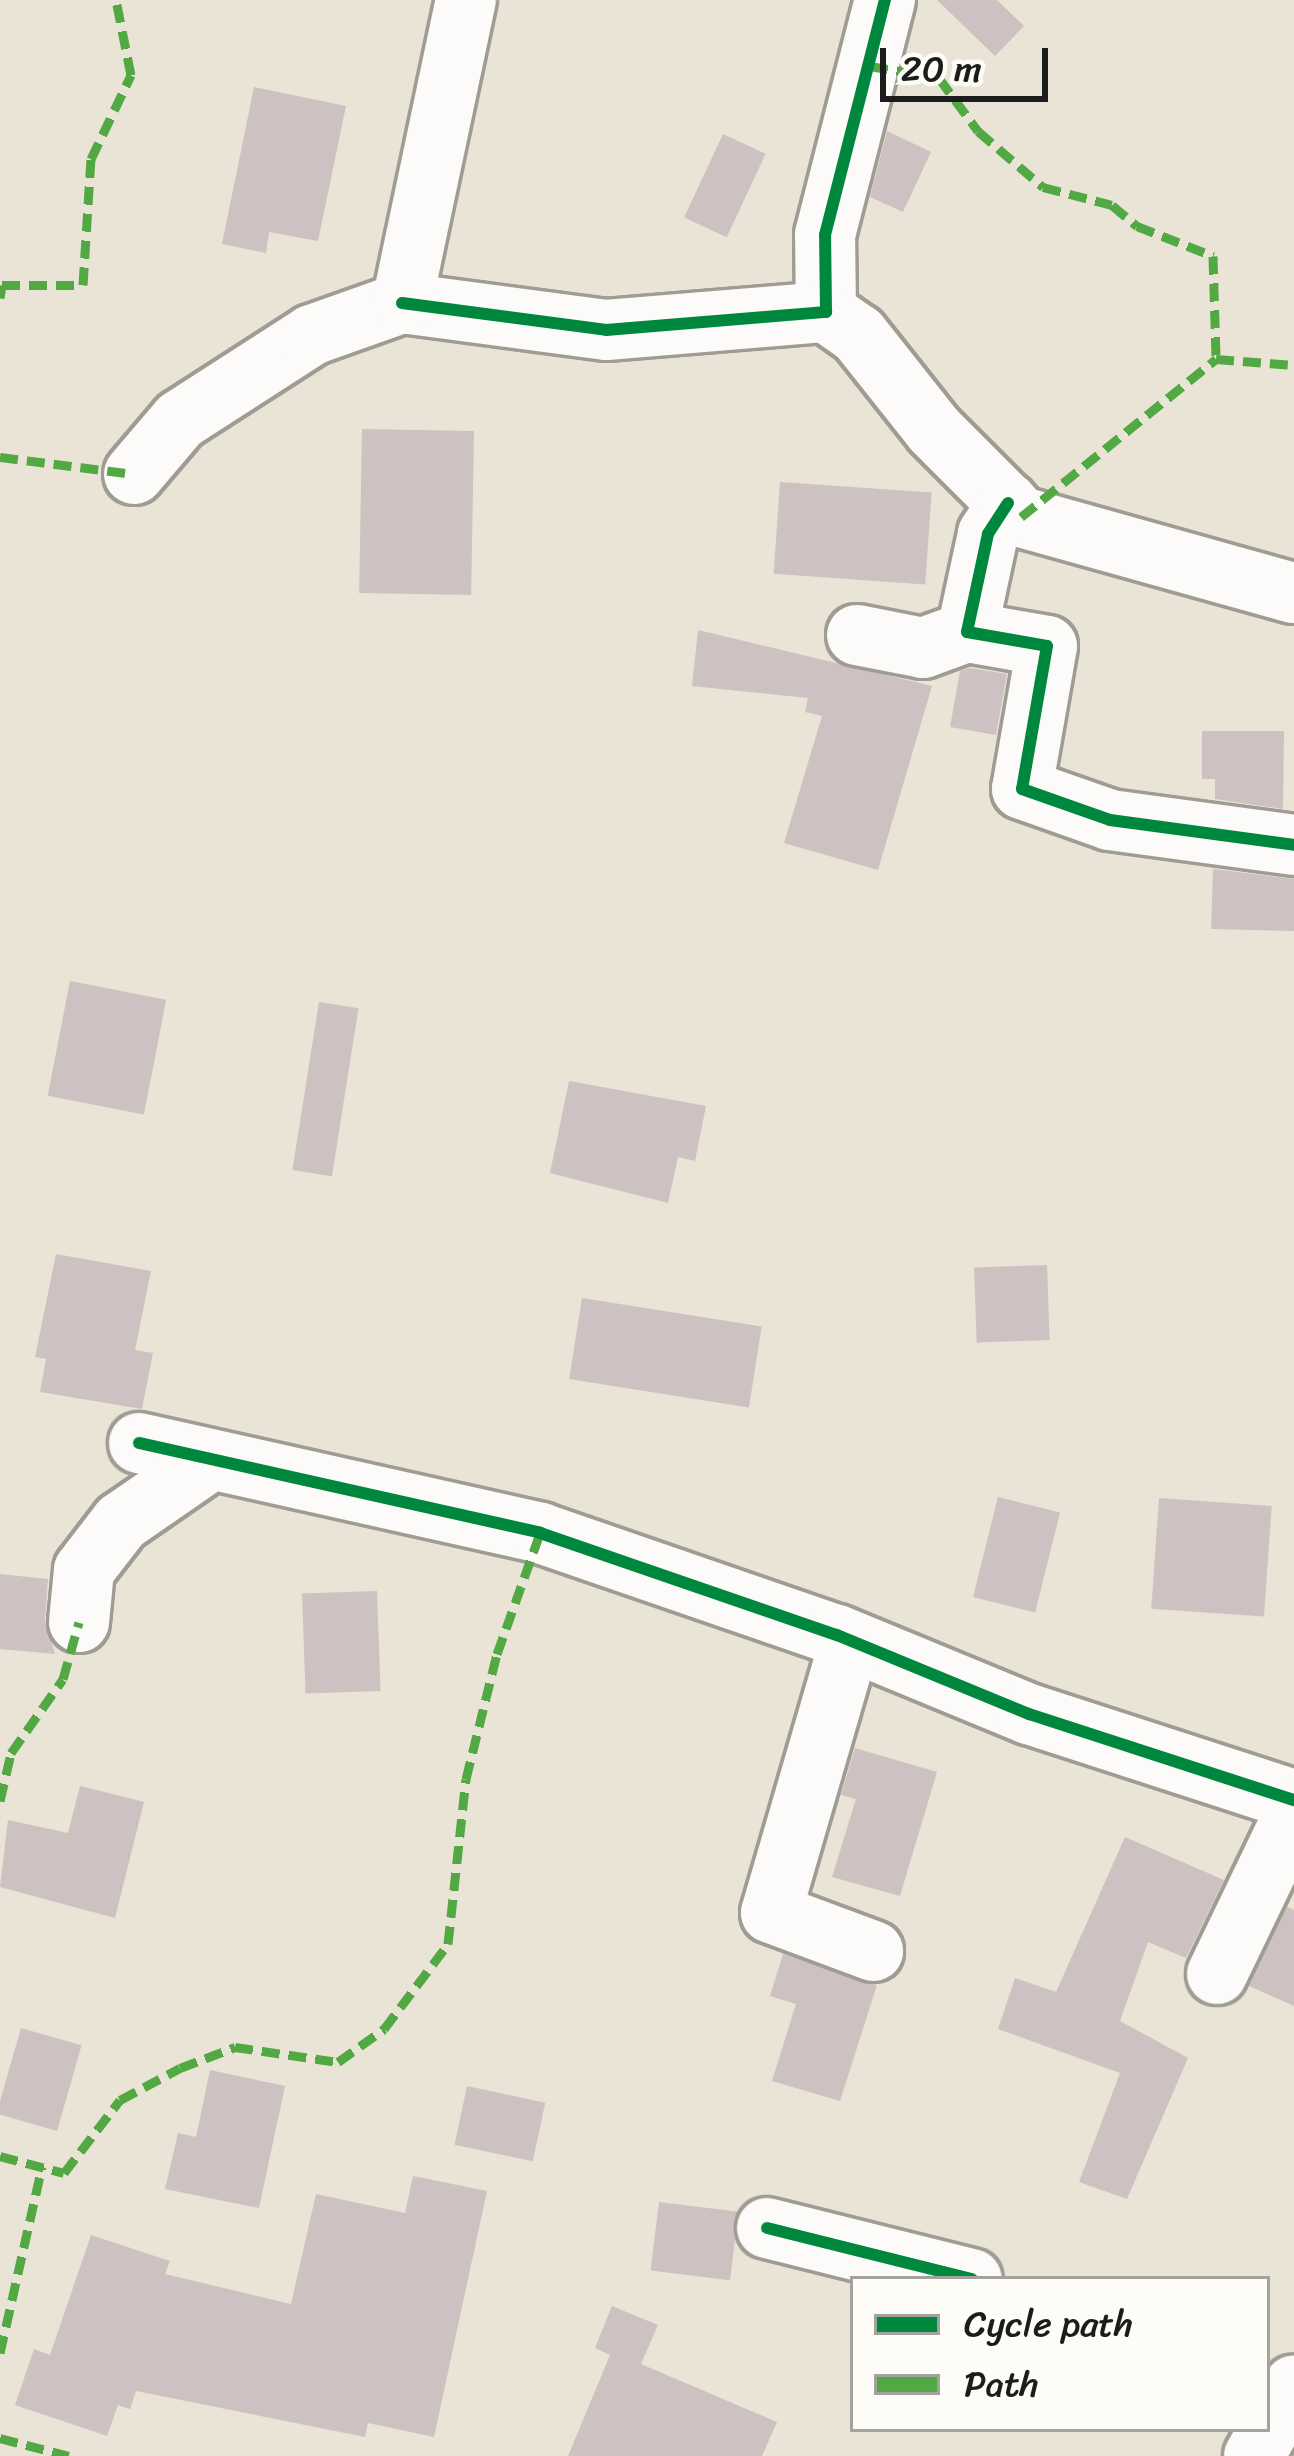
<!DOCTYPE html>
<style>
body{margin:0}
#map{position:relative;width:1294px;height:2456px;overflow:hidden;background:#e9e4d5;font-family:Sriracha,sans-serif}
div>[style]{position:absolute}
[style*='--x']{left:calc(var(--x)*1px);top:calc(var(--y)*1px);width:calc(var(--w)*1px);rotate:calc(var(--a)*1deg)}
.building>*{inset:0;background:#cdc1c2;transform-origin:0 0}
.roads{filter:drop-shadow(3px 0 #9f9c94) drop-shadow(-3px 0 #9f9c94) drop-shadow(0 3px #9f9c94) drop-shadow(0 -3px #9f9c94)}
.street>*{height:60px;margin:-30px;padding:0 30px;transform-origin:30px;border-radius:30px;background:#fcfbf9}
.quiet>*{height:9px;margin-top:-4.5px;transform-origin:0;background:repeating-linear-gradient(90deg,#52a943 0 18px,transparent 0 27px)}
.cycleway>*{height:12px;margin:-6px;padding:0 6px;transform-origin:6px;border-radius:6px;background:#00873e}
span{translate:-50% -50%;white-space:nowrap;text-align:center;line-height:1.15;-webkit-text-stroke:10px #fdfcf7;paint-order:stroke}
.legend{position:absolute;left:850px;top:2276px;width:420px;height:156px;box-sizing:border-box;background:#fdfcf7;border:3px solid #a3a29f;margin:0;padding:15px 21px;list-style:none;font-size:36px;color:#1c1c1c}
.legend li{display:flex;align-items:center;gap:24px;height:60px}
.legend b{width:60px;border:3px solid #a3a29f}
.scale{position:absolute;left:880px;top:48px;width:168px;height:54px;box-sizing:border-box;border:6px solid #1c1c1c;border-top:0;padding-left:15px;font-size:36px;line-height:42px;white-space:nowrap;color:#1c1c1c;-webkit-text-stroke:9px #fdfcf7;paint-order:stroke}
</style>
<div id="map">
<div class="building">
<div style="clip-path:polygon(937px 0,997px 0,1024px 26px,995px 56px)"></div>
<div style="clip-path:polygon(254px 87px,346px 106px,318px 241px,269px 232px,266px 253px,222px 244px)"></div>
<div style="clip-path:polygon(887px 131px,931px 152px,903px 212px,870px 197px)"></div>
<div style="left:723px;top:134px;width:47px;height:92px;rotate:25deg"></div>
<div style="left:362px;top:429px;width:112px;height:164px;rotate:1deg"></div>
<div style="left:780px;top:482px;width:152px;height:92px;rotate:4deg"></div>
<div style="clip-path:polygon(698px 630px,932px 686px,878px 870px,784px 843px,822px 716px,805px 712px,808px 698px,692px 686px)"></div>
<div style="clip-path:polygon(970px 668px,1007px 674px,996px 735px,950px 727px,960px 671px)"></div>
<div style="clip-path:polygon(1202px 731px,1284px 731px,1283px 809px,1215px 799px,1215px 779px,1202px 779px)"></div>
<div style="clip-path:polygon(1213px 869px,1294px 879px,1294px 931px,1211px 929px)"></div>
<div style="left:70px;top:981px;width:98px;height:117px;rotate:11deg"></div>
<div style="left:319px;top:1002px;width:40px;height:170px;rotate:9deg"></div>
<div style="clip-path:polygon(569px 1081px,706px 1106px,695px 1161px,678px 1157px,668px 1203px,550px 1173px)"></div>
<div style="clip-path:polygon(56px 1254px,151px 1271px,135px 1350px,153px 1353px,142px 1409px,40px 1392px,46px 1359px,35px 1357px)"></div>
<div style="left:1047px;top:1265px;width:75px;height:73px;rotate:88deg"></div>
<div style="left:582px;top:1298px;width:182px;height:82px;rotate:9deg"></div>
<div style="left:998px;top:1497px;width:64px;height:103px;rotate:14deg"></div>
<div style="left:1159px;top:1498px;width:113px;height:111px;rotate:4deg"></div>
<div style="clip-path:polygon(0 1574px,48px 1579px,45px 1620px,55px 1654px,0 1649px)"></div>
<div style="left:377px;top:1591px;width:100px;height:75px;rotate:88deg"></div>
<div style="clip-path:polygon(855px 1748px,937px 1772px,900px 1896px,832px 1877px,856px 1799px,841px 1795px)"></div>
<div style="clip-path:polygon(80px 1786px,144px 1802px,115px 1918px,0 1887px,8px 1820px,68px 1833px)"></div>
<div style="clip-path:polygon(1125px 1837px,1224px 1880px,1186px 1958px,1148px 1942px,1120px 2021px,1188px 2058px,1127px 2199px,1079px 2182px,1120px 2073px,998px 2029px,1015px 1978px,1056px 1992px)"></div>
<div style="clip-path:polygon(1287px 1907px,1294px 1910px,1294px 2006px,1249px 1986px)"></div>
<div style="clip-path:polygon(783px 1954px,877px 1985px,840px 2101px,772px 2081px,796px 2004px,770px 1996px)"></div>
<div style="left:21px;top:2028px;width:63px;height:89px;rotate:16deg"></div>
<div style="clip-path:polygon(210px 2070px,285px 2086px,259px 2208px,165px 2189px,178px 2133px,196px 2137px)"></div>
<div style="left:467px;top:2086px;width:80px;height:60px;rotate:12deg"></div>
<div style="clip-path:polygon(413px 2176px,487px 2191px,434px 2437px,368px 2423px,365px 2437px,136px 2391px,130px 2409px,118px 2405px,107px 2436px,15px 2405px,34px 2349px,50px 2355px,91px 2235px,170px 2261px,165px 2274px,291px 2304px,316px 2194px,405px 2213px)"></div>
<div style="left:659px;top:2202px;width:80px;height:69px;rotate:7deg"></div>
<div style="clip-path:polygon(612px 2306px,658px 2325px,641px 2364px,777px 2422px,762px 2456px,568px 2456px,610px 2355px,595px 2348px)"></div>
</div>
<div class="roads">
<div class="street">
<div style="--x:402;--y:303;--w:206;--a:7.5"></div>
<div style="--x:606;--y:330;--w:221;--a:-4.7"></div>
<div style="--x:826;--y:312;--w:77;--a:-90.7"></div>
<div style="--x:825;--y:235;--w:243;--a:-75.7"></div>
<div style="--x:826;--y:312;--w:39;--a:35"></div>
<div style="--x:858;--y:334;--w:122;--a:51.6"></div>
<div style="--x:934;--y:430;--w:123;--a:45"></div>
<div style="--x:1021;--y:517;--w:283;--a:15.6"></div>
<div style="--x:134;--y:474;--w:71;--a:-49.6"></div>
<div style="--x:180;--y:420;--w:157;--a:-32.8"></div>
<div style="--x:312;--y:335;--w:96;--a:-19.6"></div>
<div style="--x:402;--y:303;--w:310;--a:-78.1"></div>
<div style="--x:1008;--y:503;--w:37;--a:123"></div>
<div style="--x:988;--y:534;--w:100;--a:102.1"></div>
<div style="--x:967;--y:632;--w:81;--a:9.9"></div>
<div style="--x:1047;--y:646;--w:145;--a:99.9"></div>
<div style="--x:1022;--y:789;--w:93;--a:19.4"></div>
<div style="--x:1110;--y:820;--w:186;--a:7.7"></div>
<div style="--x:857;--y:635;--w:67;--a:11.1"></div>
<div style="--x:923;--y:648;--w:47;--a:-20"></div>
<div style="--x:139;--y:1443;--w:411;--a:12.6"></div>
<div style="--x:540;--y:1533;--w:314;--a:19"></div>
<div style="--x:837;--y:1635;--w:208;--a:22.4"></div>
<div style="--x:1029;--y:1714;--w:279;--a:18"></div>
<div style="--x:79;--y:1622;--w:52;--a:-84.5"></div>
<div style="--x:84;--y:1570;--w:61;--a:-52.4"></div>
<div style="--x:121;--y:1522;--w:109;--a:-34.6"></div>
<div style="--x:850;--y:1641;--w:283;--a:106.2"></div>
<div style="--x:771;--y:1913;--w:109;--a:20.4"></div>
<div style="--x:1217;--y:1974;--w:178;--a:-64.3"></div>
<div style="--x:767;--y:2228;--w:211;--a:14"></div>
<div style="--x:1254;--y:2456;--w:81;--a:-60.6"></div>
</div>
</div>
<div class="quiet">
<div style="--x:870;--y:66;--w:70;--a:9.9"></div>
<div style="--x:939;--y:78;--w:66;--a:53.7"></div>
<div style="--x:978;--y:131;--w:86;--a:40.7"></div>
<div style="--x:1043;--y:187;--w:71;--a:14.6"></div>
<div style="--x:1112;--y:205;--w:33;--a:40"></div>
<div style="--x:1137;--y:226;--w:82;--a:21.5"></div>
<div style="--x:1213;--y:256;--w:103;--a:88.3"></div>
<div style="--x:0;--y:298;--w:13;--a:-81"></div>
<div style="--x:2;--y:285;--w:81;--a:0"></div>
<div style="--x:83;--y:285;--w:126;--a:-86.4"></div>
<div style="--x:91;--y:159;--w:93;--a:-64.5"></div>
<div style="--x:131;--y:75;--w:76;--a:-101.3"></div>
<div style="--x:0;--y:457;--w:135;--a:7.2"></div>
<div style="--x:1021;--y:517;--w:251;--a:-39"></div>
<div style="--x:1216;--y:359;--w:78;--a:4.4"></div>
<div style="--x:0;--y:1801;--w:49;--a:-77.1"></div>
<div style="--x:11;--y:1753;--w:90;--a:-54.9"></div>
<div style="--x:63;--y:1679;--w:59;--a:-74.3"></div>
<div style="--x:0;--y:2156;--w:66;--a:14.9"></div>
<div style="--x:64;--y:2173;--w:92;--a:-52.5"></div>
<div style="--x:120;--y:2100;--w:68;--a:-28.1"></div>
<div style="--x:180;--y:2068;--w:59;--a:-20.9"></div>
<div style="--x:235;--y:2047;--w:104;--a:8.3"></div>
<div style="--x:338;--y:2062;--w:57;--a:-35.7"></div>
<div style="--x:384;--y:2029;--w:106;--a:-53"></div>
<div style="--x:448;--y:1944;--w:166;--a:-83.8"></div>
<div style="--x:466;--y:1779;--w:129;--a:-76.1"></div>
<div style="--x:497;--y:1654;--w:128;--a:-70.4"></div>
<div style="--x:0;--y:2353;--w:191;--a:-77.3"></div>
<div style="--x:0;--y:2438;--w:71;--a:14.6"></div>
</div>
<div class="cycleway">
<div style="--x:402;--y:303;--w:206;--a:7.5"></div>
<div style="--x:606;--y:330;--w:221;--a:-4.7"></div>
<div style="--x:826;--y:312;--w:77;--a:-90.7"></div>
<div style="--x:825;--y:235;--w:243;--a:-75.7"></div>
<div style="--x:1008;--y:503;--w:37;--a:123"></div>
<div style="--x:988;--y:534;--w:100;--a:102.1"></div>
<div style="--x:967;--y:632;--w:81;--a:9.9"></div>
<div style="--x:1047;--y:646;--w:145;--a:99.9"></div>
<div style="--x:1022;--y:789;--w:93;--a:19.4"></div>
<div style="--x:1110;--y:820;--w:186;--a:7.7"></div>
<div style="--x:139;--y:1443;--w:411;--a:12.6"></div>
<div style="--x:540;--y:1533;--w:314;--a:19"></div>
<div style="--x:837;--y:1635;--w:208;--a:22.4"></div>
<div style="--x:1029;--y:1714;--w:279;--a:18"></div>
<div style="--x:767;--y:2228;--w:211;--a:14"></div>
</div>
<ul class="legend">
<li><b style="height:15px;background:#00873e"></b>Cycle path</li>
<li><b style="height:15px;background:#52a943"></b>Path</li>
</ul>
<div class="scale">20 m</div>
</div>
